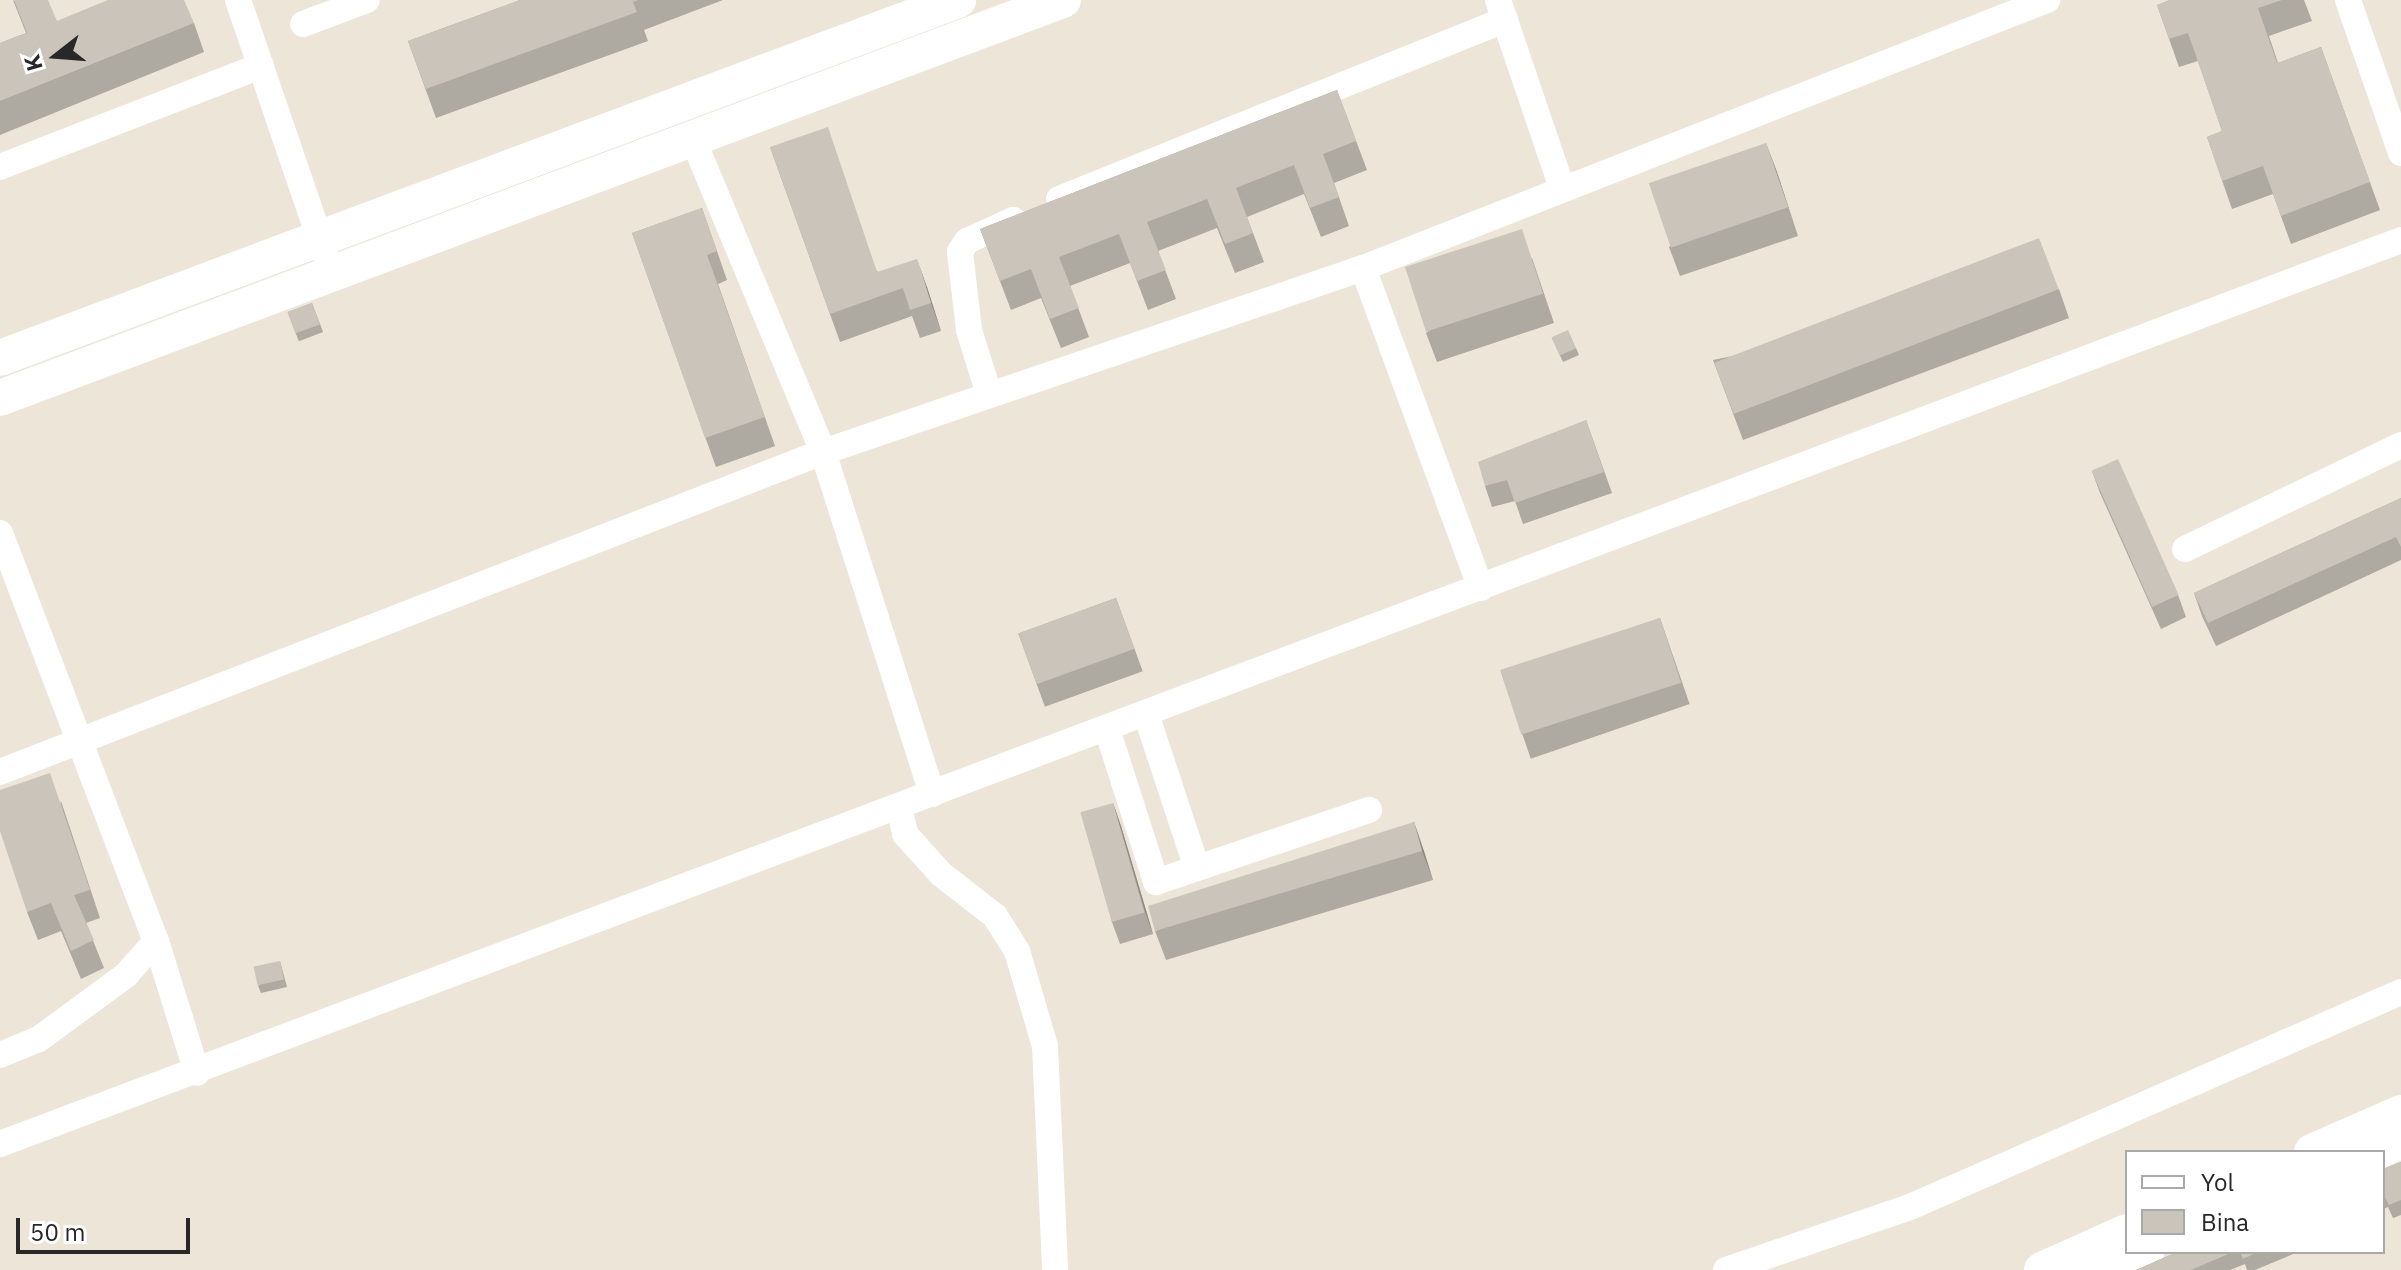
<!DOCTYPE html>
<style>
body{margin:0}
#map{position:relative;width:2401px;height:1270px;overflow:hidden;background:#ece5d8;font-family:"IBM Plex Sans",sans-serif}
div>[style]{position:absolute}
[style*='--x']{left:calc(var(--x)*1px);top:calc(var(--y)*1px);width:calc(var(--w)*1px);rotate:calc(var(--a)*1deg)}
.street>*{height:26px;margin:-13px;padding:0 13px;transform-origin:13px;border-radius:13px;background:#fff}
.secondary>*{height:36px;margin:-18px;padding:0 18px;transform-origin:18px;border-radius:18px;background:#fff}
.wall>*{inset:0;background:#aea9a1;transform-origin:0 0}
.shaded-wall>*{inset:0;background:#8d8983}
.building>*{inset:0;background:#cac4bb;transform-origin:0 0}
span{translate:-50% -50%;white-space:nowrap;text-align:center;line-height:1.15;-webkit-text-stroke:6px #fff;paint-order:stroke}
.legend{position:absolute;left:2125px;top:1150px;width:260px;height:104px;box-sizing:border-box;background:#fff;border:2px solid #a9a9a9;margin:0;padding:10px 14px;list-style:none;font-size:24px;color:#282828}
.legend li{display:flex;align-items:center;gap:16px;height:40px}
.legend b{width:40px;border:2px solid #a9a9a9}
.north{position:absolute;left:16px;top:16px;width:80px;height:80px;-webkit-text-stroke:6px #fff;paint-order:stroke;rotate:253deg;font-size:22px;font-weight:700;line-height:32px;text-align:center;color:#282828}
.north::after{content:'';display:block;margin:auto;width:28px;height:36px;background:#282828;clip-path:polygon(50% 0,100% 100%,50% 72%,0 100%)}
.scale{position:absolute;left:16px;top:1218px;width:174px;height:36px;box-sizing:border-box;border:4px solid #282828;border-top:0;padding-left:10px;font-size:24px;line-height:28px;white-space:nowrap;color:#282828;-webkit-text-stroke:6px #fff;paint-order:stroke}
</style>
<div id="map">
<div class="street">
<div style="--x:238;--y:0;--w:268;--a:71.1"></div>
<div style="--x:1498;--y:0;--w:199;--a:71.2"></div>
<div style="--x:2348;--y:0;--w:162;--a:70.9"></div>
<div style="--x:303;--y:24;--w:68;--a:-20.6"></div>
<div style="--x:692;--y:137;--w:341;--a:67.4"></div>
<div style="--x:823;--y:452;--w:359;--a:72.3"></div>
<div style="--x:0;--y:167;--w:280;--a:-21.2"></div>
<div style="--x:1059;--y:199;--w:481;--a:-21.9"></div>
<div style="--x:1363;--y:268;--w:341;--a:69.8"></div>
<div style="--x:989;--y:394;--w:67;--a:-107.4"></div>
<div style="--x:969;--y:330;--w:79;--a:-96.6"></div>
<div style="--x:960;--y:252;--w:13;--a:-58"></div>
<div style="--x:967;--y:241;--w:51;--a:-24.5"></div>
<div style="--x:0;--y:533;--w:437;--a:69.1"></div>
<div style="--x:156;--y:941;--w:138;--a:72.7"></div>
<div style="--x:2185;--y:549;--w:240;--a:-25.7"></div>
<div style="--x:1146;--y:714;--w:162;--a:71.7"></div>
<div style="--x:1107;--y:729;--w:161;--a:72.2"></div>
<div style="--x:1156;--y:882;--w:225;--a:-18.7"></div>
<div style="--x:0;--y:772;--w:883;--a:-21.25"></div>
<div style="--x:823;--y:452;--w:570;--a:-18.82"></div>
<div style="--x:1363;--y:268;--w:735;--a:-21.4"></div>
<div style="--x:899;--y:807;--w:28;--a:77"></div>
<div style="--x:905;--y:834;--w:54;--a:48"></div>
<div style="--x:941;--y:874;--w:68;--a:37.9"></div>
<div style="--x:995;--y:916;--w:41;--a:57.8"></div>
<div style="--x:1017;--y:951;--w:99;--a:73.6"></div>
<div style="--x:1045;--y:1046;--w:224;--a:87.4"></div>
<div style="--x:0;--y:1055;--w:42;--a:-22.3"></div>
<div style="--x:39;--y:1039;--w:108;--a:-36.3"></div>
<div style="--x:126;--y:975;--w:45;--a:-48.6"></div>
<div style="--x:0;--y:1144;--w:2566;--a:-20.63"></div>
<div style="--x:1726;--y:1270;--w:194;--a:-18.9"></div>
<div style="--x:1910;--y:1207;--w:536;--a:-23.65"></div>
</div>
<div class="secondary">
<div style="--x:0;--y:358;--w:1023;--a:-20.49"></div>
<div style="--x:0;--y:398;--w:1135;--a:-20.53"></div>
<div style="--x:2312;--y:1152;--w:97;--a:-23.7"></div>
<div style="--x:2376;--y:1152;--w:27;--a:-24"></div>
<div style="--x:2042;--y:1270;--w:93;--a:-24.1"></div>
<div style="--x:2104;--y:1270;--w:46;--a:-23.2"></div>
</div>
<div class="wall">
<div style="clip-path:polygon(13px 0,57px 21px,194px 23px,204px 52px,0 135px,0 43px,26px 33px)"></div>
<div style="clip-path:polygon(520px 0,723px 0,644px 30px,648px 41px,436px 118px,408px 41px)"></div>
<div style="clip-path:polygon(2170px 0,2304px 0,2312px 21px,2269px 36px,2278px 63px,2321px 47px,2380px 210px,2291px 244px,2273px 194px,2232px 209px,2207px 137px,2222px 131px,2198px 61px,2179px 67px,2157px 5px)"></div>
<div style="clip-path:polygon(1337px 90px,1367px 170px,1334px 183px,1349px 226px,1321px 237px,1304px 194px,1247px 217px,1264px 262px,1235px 273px,1217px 228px,1158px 251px,1176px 299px,1148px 310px,1130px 263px,1070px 286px,1089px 337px,1061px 348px,1041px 298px,1011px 310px,980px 229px)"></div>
<div style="clip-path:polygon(1766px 143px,1798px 236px,1680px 276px,1669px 247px)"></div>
<div style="clip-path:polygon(770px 147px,878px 272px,927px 287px,941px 331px,920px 338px,912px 316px,840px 342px)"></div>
<div style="clip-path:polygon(702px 208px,727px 280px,718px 284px,775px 446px,716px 467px,632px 233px)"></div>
<div style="clip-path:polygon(1532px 258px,1554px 323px,1437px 362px,1426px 333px)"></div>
<div style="clip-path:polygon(2059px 289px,2069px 318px,1743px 440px,1713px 360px)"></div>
<div style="left:312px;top:303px;width:31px;height:26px;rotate:69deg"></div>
<div style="clip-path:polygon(1552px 338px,1576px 348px,1579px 355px,1563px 362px)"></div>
<div style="clip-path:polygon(1586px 420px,1612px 493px,1523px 524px,1515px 501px,1492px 507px,1485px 486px)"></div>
<div style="clip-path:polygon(2092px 471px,2178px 595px,2186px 617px,2161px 629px,2100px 493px)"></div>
<div style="clip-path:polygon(2401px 498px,2401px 560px,2216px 646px,2202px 616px,2194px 593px)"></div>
<div style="left:1116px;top:598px;width:78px;height:104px;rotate:70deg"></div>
<div style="left:1660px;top:618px;width:91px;height:168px;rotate:71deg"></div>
<div style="clip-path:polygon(61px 801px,100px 918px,86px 923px,104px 968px,81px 979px,61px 931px,38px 940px,27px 912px)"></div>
<div style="clip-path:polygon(1113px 803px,1121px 826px,1153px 934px,1120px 944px,1112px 922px)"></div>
<div style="clip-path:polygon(1414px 822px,1433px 880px,1166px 960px,1155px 931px)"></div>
<div style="clip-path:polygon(280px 961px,287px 987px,261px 993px,258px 986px)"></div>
<div style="clip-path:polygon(2401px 1162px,2401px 1215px,2393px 1218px,2388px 1207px,2383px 1209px,2383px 1169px)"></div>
<div style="clip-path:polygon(2177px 1252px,2298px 1252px,2255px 1270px,2247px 1270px,2245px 1264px,2230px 1270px,2136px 1270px)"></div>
</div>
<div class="shaded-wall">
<div style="clip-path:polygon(1766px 143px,1777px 172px,1798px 236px,1788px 207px)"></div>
<div style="clip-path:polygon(917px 259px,927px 287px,941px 331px,931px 303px)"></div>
<div style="clip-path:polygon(1113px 803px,1121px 826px,1153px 934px,1145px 912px)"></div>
<div style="clip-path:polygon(1414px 822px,1424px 851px,1433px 880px,1422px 851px)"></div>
</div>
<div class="building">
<div style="clip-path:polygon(14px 0,48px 0,57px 21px,108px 0,184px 0,194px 23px,0 101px,0 43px,27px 33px)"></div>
<div style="clip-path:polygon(520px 0,638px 0,633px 2px,637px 12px,426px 89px,408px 41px)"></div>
<div style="clip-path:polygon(2170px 0,2282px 0,2258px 8px,2277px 63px,2321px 47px,2370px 182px,2281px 216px,2263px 166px,2222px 181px,2207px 137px,2222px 131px,2188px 33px,2169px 39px,2157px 5px)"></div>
<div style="clip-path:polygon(1337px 90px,1356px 141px,1323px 154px,1339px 197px,1310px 208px,1294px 165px,1236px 188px,1253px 233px,1225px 244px,1207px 199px,1147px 222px,1166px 270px,1137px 281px,1119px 234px,1059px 257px,1079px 308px,1050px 319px,1031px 269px,1000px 281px,980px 229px)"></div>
<div style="clip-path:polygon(828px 127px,877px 272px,917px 259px,931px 303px,910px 310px,903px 288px,830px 314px,770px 147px)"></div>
<div style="left:1766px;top:143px;width:68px;height:124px;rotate:71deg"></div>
<div style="clip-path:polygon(702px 208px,717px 251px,707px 255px,765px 417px,705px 438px,632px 233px)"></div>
<div style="left:1522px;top:229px;width:68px;height:123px;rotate:72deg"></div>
<div style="left:2039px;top:238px;width:55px;height:348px;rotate:69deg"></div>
<div style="left:312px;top:303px;width:23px;height:26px;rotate:70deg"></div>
<div style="left:1568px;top:330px;width:20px;height:18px;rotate:66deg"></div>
<div style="clip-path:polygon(1586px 420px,1604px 472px,1515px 503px,1507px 480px,1485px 486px,1478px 462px)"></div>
<div style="left:2118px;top:459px;width:149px;height:29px;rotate:66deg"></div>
<div style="clip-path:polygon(2401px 498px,2401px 547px,2396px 537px,2208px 623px,2194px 593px)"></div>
<div style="left:1116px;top:598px;width:54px;height:104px;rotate:70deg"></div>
<div style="left:1660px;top:618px;width:68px;height:168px;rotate:72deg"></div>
<div style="clip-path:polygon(50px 773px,90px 890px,74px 895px,94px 940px,71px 951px,51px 903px,27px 912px,0 831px,0 790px)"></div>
<div style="left:1113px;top:803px;width:114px;height:34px;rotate:74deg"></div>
<div style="clip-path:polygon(1414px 822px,1422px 851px,1155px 931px,1148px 906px)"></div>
<div style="left:280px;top:961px;width:19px;height:27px;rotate:78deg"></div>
<div style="clip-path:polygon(2401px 1162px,2401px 1200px,2389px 1205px,2383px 1194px,2383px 1169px)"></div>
<div style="clip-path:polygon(2177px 1252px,2233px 1252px,2191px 1270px,2136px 1270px)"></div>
<div style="clip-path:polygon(2240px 1252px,2258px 1252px,2243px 1259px)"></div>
</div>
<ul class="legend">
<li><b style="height:10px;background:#fff"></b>Yol</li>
<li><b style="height:22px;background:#cac4bb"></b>Bina</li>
</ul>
<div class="north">K</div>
<div class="scale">50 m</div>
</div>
